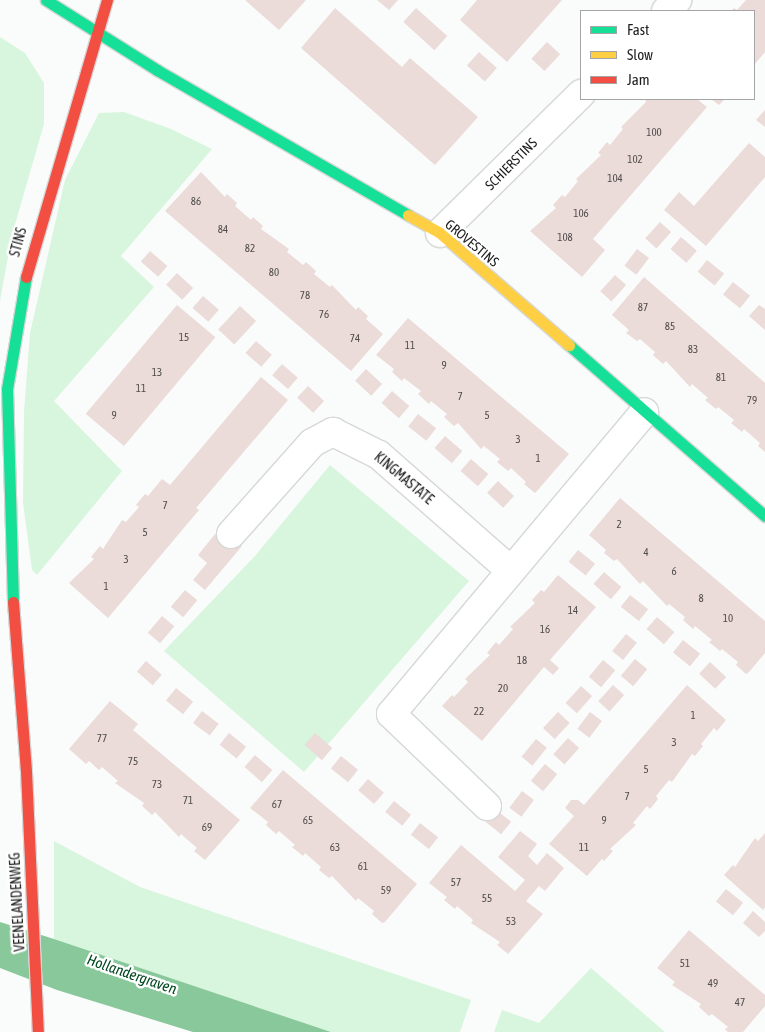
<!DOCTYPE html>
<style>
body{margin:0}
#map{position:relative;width:765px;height:1032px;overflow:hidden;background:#fafcfb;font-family:"Asap Condensed",sans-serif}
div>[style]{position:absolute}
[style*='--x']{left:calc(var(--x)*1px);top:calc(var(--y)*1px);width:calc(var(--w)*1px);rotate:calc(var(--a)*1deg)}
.green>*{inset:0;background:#d8f5de}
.water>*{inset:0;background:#89c89a}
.building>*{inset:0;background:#ebdbd9;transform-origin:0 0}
.roads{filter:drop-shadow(1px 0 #d6d7d6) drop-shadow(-1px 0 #d6d7d6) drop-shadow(0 1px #d6d7d6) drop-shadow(0 -1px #d6d7d6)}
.street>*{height:28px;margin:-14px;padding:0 14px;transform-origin:14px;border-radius:14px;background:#fefffe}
.fast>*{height:11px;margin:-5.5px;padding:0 5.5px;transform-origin:5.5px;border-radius:5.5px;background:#16e098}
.slow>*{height:11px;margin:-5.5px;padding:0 5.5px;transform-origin:5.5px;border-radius:5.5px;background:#ffcf43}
.jam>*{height:11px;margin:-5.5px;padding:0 5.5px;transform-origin:5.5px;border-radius:5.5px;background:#f24e42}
span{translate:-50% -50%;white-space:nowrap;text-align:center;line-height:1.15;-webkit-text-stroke:5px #fff;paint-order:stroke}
.number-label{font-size:11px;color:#504d4c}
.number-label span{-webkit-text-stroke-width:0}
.street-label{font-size:14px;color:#1d1e1d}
.water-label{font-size:15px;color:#00471d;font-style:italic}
.legend{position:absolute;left:580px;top:10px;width:175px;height:90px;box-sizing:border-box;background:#fff;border:1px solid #a5a5a5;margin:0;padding:6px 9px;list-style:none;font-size:15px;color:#1d1e1d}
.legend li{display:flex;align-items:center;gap:10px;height:25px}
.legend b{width:25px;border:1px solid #a5a5a5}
</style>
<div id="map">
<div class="green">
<div style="clip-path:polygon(0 37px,25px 53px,44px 83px,44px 124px,12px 235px,0 301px)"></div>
<div style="clip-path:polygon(124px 112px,171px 129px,212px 149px,121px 256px,154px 287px,54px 401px,122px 471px,37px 575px,32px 570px,23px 503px,24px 412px,30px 333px,65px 180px,99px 113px)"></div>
<div style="clip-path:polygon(330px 465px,469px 581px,304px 772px,164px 651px,255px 556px)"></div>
<div style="clip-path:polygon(54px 841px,140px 887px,471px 1000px,460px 1032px,331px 1032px,54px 939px)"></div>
<div style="clip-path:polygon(591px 968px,665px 1032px,494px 1032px,502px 1010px,539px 1023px)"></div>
</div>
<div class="water">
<div style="clip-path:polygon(0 922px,54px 939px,331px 1032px,193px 1032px,57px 990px,0 968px)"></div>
</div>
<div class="building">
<div style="clip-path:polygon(245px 0,306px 0,279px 30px)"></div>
<div style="clip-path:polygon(377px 0,398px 0,389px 10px)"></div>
<div style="clip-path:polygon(477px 0,562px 0,507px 62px,460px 20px)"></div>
<div style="clip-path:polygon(746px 0,765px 0,765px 52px,754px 65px,754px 11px,731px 11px,734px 8px,737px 10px)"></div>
<div style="clip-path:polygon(335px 8px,402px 67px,410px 58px,478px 117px,435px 165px,301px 48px)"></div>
<div style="left:416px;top:8px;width:42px;height:19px;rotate:42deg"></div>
<div style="left:547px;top:42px;width:18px;height:23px;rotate:43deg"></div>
<div style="left:479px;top:52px;width:24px;height:18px;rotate:42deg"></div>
<div style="clip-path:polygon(645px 99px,697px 99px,707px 107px,593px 239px,605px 250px,582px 277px,530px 231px,556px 208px,553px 205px,562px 195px,565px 197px,578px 181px,576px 179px,601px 155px,598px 153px,607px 142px,610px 145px,623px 129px,621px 127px,646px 102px)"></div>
<div style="clip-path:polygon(711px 99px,725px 99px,719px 105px)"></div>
<div style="clip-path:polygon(765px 110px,765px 127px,756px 120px)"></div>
<div style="clip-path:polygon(749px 143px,765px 157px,765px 177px,706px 246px,664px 210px,679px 192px,694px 206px)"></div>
<div style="clip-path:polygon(201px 172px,225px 197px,227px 194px,237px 203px,235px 206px,251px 220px,253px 217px,263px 226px,261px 229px,289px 249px,287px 252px,303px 265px,306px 262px,316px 271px,314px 274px,330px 287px,332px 285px,356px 310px,358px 307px,368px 316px,366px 319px,383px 334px,351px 371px,165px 211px)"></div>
<div style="left:660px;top:222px;width:15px;height:22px;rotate:42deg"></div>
<div style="left:681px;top:237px;width:21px;height:16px;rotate:41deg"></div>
<div style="left:637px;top:249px;width:15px;height:21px;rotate:37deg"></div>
<div style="left:150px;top:251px;width:23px;height:14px;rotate:41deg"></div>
<div style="left:707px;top:260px;width:22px;height:15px;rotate:39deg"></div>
<div style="left:177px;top:273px;width:22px;height:16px;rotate:43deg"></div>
<div style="left:615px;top:275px;width:15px;height:22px;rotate:42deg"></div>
<div style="clip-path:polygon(644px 277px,765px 383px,765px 452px,758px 446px,760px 443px,744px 429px,742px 432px,731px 423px,734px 420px,718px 407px,716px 409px,705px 400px,708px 398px,692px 384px,690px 387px,666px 361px,663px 364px,653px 355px,655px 352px,640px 339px,637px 341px,626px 333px,629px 330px,612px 315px)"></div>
<div style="left:733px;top:282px;width:22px;height:16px;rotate:39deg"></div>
<div style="left:203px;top:296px;width:21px;height:16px;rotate:41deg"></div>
<div style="left:177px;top:305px;width:50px;height:142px;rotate:40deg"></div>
<div style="clip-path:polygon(759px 305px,765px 309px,765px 330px,749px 316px)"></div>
<div style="left:240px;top:306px;width:22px;height:32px;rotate:43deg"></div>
<div style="clip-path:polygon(408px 318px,569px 454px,537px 491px,535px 493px,524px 484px,526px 482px,511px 468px,508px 471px,497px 462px,500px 459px,484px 446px,481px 449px,458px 423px,454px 426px,444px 417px,447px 414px,431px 401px,429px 404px,418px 394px,421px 391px,404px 378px,402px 381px,392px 372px,394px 369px,376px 355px)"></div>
<div style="left:256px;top:341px;width:21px;height:16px;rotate:41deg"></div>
<div style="left:282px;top:364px;width:21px;height:15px;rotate:41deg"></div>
<div style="left:366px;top:369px;width:22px;height:16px;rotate:43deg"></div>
<div style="clip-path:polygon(261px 377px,288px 400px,196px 508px,199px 510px,108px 618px,69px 583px,94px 559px,91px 557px,100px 546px,103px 549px,122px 520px,126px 522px,139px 507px,136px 505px,145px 494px,148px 496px,162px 479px,170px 485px)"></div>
<div style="left:308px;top:386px;width:22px;height:16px;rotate:43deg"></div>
<div style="left:392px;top:391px;width:23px;height:16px;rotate:41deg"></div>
<div style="left:418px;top:414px;width:23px;height:16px;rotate:38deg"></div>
<div style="left:445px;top:436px;width:23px;height:16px;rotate:41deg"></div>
<div style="left:471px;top:459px;width:23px;height:16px;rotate:41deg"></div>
<div style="left:498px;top:481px;width:22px;height:16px;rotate:43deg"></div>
<div style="clip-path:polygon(620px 498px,765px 621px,765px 653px,749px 672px,746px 674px,736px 665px,738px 662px,722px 649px,720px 651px,709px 642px,712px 640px,695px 626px,693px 629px,683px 620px,685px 617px,669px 604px,667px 606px,643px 581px,640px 584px,617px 559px,614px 561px,604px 553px,606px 550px,589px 535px)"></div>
<div style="clip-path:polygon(220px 528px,242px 546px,205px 590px,193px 580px,207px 563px,198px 555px)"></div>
<div style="left:578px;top:550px;width:22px;height:15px;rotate:39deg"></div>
<div style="left:604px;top:572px;width:23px;height:16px;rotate:41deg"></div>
<div style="clip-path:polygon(558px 575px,596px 607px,550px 660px,559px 668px,553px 675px,544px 667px,482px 741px,442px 706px,452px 695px,454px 697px,468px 682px,465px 679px,490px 655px,487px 653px,496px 642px,499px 645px,513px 629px,510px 627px,535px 603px,532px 600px,541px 590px,544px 592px)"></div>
<div style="left:185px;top:590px;width:16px;height:22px;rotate:40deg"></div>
<div style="left:630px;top:595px;width:23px;height:15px;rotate:38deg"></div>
<div style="left:162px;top:616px;width:16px;height:22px;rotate:40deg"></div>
<div style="left:657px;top:617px;width:23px;height:16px;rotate:41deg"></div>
<div style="left:626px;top:634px;width:14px;height:22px;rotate:39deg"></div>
<div style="left:683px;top:640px;width:22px;height:16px;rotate:39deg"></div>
<div style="left:635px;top:659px;width:16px;height:22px;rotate:40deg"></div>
<div style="left:603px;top:660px;width:16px;height:22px;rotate:40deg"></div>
<div style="left:146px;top:661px;width:21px;height:14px;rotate:41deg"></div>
<div style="left:710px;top:662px;width:22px;height:16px;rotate:43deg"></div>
<div style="left:613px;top:685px;width:15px;height:22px;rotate:42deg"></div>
<div style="clip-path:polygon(687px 685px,726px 720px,717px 731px,714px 728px,701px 744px,703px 746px,695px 756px,692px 754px,672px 782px,669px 780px,656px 796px,658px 799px,650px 809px,647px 806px,633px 823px,636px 825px,610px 849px,613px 851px,604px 861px,602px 859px,587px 876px,549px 844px,574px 816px,565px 808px,571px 800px,578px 800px,584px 805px)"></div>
<div style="left:581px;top:686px;width:15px;height:23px;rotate:42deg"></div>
<div style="left:176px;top:688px;width:22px;height:16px;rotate:39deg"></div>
<div style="clip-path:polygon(110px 701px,138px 724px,133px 730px,240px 820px,205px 860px,194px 851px,197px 848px,181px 834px,179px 837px,155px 812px,152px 815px,142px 806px,144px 803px,115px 783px,118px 781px,102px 767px,99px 770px,89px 761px,86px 764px,69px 749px)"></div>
<div style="left:202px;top:711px;width:21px;height:15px;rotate:37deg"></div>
<div style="left:558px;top:712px;width:16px;height:22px;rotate:43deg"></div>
<div style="left:590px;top:712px;width:15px;height:21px;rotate:37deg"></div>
<div style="left:229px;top:733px;width:22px;height:15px;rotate:39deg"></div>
<div style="left:315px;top:733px;width:23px;height:16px;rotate:41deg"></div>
<div style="left:568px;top:738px;width:15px;height:22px;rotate:42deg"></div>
<div style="left:536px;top:739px;width:14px;height:23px;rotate:39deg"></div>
<div style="left:255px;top:755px;width:23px;height:16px;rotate:41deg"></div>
<div style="left:341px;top:756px;width:22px;height:16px;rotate:39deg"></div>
<div style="left:545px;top:764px;width:16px;height:22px;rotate:40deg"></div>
<div style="clip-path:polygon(283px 770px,417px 884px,385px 922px,382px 923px,372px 914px,374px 911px,358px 898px,356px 901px,332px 876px,329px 878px,319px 870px,321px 867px,305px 853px,303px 856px,292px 847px,295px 845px,279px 831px,276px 834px,266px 825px,268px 822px,250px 808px)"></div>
<div style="left:368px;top:779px;width:21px;height:15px;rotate:41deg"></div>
<div style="left:522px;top:791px;width:15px;height:21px;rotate:37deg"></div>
<div style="left:394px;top:801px;width:22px;height:14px;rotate:39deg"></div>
<div style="left:494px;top:808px;width:22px;height:16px;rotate:39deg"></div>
<div style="left:420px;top:823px;width:23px;height:15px;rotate:38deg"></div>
<div style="clip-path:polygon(520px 831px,537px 844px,528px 856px,537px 865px,547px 853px,564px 868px,545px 891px,539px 886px,526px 901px,543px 914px,508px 954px,497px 945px,500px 942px,471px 923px,473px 920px,457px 906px,455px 909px,444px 900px,447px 897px,429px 883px,461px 845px,515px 891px,525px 880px,498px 857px)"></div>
<div style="clip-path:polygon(765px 833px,765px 907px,763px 910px,724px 875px,733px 865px,735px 867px,755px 838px,758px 841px)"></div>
<div style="left:726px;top:889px;width:22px;height:16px;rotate:39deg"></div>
<div style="clip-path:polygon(753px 911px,765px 922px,765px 931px,759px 937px,743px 923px)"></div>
<div style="clip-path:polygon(689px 930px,765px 995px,765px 1006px,743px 1032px,728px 1032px,725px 1029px,728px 1027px,712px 1014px,709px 1016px,699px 1007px,701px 1004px,672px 985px,675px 982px,657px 968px)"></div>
</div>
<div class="roads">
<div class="street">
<div style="--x:666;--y:11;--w:16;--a:-45"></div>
<div style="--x:440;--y:233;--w:198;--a:-44.6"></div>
<div style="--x:231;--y:534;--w:122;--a:-48.3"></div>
<div style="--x:312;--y:443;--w:24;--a:-28"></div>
<div style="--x:333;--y:432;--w:51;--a:26.6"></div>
<div style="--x:379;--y:455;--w:174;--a:41.3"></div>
<div style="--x:487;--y:806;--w:133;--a:-136.2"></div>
<div style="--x:391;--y:714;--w:394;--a:-50"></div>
</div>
<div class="fast">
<div style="--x:46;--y:0;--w:131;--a:32.2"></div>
<div style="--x:157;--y:70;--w:290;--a:30"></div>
<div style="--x:569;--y:345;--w:260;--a:41.1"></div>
<div style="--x:13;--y:602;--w:213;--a:-91.6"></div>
<div style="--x:7;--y:389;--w:114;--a:-80.4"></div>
</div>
<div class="slow">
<div style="--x:408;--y:215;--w:37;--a:29"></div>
<div style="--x:440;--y:233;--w:171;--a:41"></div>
</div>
<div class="jam">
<div style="--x:26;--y:277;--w:289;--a:-73.7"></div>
<div style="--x:13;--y:602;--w:169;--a:85.6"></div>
<div style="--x:26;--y:771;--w:261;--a:87.4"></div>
</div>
</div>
<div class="number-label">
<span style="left:654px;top:132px">100</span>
<span style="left:635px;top:159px">102</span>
<span style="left:615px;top:178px">104</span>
<span style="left:196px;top:201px">86</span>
<span style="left:581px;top:213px">106</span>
<span style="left:223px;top:229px">84</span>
<span style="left:565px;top:237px">108</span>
<span style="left:250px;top:248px">82</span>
<span style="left:274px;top:272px">80</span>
<span style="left:305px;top:295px">78</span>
<span style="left:643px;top:307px">87</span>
<span style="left:324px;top:314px">76</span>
<span style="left:670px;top:326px">85</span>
<span style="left:184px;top:337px">15</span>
<span style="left:355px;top:338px">74</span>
<span style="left:410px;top:345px">11</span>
<span style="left:693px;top:349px">83</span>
<span style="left:444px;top:365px">9</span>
<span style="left:157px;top:372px">13</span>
<span style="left:721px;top:377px">81</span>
<span style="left:141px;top:388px">11</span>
<span style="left:460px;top:396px">7</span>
<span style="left:752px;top:400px">79</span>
<span style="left:114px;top:415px">9</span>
<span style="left:487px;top:415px">5</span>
<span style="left:518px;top:439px">3</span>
<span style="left:538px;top:458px">1</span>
<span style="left:165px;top:505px">7</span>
<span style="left:619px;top:524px">2</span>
<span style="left:145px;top:532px">5</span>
<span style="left:646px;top:552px">4</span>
<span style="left:126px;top:559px">3</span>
<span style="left:674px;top:571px">6</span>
<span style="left:106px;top:586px">1</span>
<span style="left:701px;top:598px">8</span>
<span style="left:573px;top:610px">14</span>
<span style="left:728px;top:618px">10</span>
<span style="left:545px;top:629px">16</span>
<span style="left:522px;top:660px">18</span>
<span style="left:503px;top:688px">20</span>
<span style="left:479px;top:711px">22</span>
<span style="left:693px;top:715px">1</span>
<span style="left:102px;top:738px">77</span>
<span style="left:674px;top:742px">3</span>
<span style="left:133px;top:761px">75</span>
<span style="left:646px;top:769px">5</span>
<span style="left:157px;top:784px">73</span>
<span style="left:627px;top:796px">7</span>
<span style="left:188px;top:800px">71</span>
<span style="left:277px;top:804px">67</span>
<span style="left:308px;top:820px">65</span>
<span style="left:604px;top:820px">9</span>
<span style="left:207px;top:827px">69</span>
<span style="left:335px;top:847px">63</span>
<span style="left:584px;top:847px">11</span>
<span style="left:363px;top:866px">61</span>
<span style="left:456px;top:882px">57</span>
<span style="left:386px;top:890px">59</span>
<span style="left:487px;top:898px">55</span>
<span style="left:511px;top:921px">53</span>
<span style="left:685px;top:963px">51</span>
<span style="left:713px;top:983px">49</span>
<span style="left:740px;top:1002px">47</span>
</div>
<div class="street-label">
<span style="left:511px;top:164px;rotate:-45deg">SCHIERSTINS</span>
<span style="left:18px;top:242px;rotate:-75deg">STINS</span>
<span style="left:472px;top:243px;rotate:40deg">GROVESTINS</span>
<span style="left:404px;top:478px;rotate:40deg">KINGMASTATE</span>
<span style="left:17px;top:902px;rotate:-93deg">VEENELANDENWEG</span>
</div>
<div class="water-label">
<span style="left:132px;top:974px;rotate:19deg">Hollandergraven</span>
</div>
<ul class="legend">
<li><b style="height:6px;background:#16e098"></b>Fast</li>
<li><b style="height:6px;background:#ffcf43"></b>Slow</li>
<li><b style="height:6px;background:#f24e42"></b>Jam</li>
</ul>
</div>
